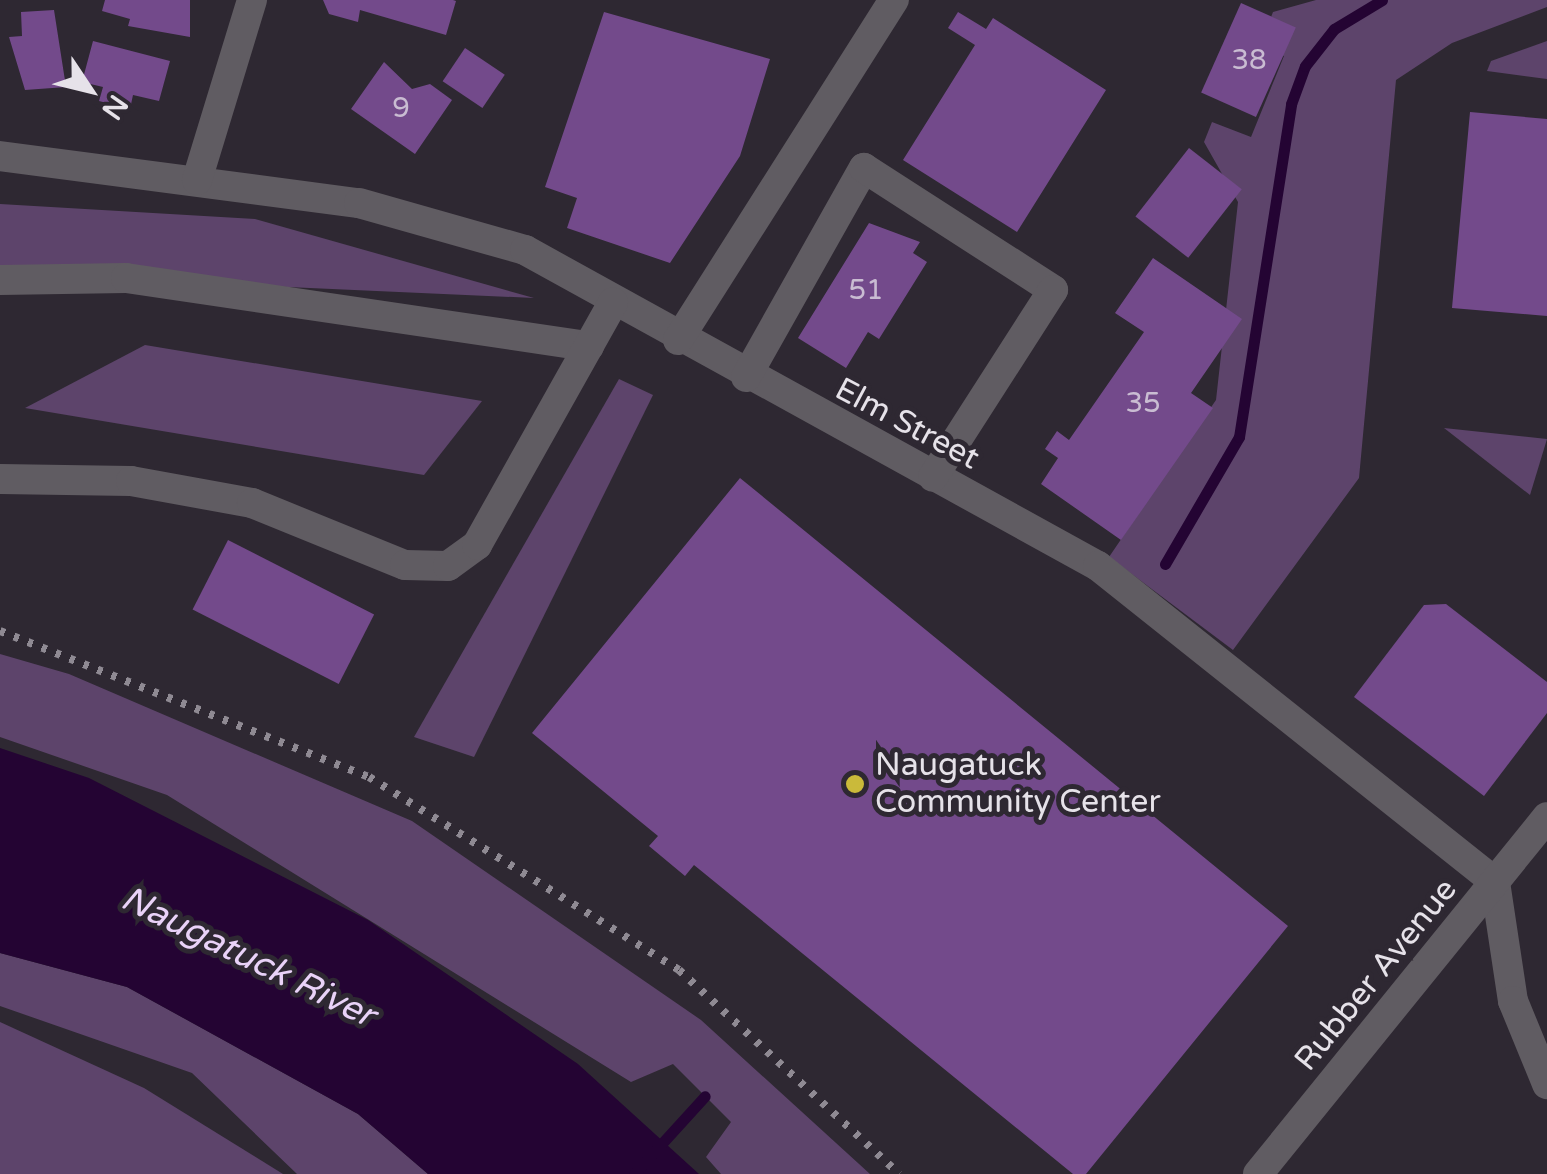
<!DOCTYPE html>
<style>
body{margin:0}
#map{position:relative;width:1547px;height:1174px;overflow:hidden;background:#2e2832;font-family:"Varela Round",sans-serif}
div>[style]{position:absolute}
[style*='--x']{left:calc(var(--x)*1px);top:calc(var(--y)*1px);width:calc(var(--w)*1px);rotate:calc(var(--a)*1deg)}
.green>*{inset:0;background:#5d446b}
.water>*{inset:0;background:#240433}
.stream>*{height:11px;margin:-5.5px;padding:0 5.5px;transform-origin:5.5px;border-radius:5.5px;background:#240433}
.building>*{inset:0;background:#734a8b;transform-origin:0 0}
.minor>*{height:30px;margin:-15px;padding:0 15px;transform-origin:15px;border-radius:15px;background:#605c62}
.rail>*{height:8px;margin-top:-4px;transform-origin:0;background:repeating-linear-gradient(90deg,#8f8a93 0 5px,transparent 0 15px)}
.dots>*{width:28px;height:28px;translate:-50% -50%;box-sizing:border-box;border:5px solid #2e2832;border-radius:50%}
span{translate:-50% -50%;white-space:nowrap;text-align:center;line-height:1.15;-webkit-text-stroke:10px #2e2832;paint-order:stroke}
.number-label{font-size:28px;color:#c9bcd2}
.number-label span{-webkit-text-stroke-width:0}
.street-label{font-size:32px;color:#e6e2e9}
.poi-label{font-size:32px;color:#e6e2e9}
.left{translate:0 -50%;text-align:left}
.water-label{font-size:35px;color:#e9d2f8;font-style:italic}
.north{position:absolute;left:40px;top:40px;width:100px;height:100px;-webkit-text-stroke:8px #2e2832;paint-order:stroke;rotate:125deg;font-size:28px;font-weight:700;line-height:40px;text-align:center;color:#e6e2e9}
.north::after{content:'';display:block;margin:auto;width:35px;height:45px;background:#e6e2e9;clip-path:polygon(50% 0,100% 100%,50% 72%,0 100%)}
</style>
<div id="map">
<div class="green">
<div style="clip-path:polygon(1316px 0,1547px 0,1547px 7px,1452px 43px,1396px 80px,1359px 478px,1233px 650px,1109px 557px,1216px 400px,1238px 202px,1204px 142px,1212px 122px,1251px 137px,1284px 56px,1260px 46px,1273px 12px)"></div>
<div style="clip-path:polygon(1547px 41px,1547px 79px,1487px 71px,1491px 61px)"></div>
<div style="clip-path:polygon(0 204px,255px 219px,534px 298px,0 274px)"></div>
<div style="clip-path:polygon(145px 345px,482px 401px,424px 475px,25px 408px)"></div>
<div style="clip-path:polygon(619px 379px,653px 395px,474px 757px,414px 737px)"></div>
<div style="clip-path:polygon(1444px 428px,1547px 439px,1530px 495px)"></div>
<div style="clip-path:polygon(0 654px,69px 674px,412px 821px,701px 1020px,870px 1174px,721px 1174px,706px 1157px,731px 1122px,673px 1064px,631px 1082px,167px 795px,0 737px)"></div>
<div style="clip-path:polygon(0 953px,127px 987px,358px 1114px,428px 1174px,297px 1174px,192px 1073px,0 1006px)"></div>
<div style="clip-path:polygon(0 1022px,144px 1088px,283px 1174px,0 1174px)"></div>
</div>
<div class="water">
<div style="clip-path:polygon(0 748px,89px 778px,368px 920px,578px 1064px,699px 1174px,428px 1174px,358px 1114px,127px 987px,0 953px)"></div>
</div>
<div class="stream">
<div style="--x:1165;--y:564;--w:147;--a:-59.8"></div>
<div style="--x:1239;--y:437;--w:337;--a:-81.1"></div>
<div style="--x:1291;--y:104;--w:40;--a:-69.8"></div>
<div style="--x:1305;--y:66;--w:47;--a:-51.9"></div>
<div style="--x:1334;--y:29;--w:56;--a:-31.1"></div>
<div style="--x:634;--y:1174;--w:105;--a:-47.7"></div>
</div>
<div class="building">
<div style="clip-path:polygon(105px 0,190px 0,190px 37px,128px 26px,130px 19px,102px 11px)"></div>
<div style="clip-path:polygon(323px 0,453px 0,456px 1px,446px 35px,360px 10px,358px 22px,329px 14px)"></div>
<div style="left:1241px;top:3px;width:60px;height:98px;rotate:24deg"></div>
<div style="clip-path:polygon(54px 10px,66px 87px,25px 90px,9px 37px,22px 36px,21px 12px)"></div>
<div style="clip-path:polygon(604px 12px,770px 59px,740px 156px,670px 263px,567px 228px,577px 198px,545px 187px)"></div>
<div style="clip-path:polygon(958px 12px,986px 29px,993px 18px,1106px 90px,1017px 232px,903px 160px,975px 45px,948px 28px)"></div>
<div style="clip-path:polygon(93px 41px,170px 61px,159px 101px,133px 95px,130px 109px,99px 101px,103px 87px,82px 82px)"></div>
<div style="left:465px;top:48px;width:48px;height:40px;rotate:34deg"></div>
<div style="clip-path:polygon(384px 62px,412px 89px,430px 84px,452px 100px,415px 154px,351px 109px)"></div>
<div style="clip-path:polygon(1470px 112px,1547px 119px,1547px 316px,1452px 308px)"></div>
<div style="left:1189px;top:148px;width:67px;height:87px;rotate:38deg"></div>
<div style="clip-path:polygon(869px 223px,920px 242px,913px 253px,927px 262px,879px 339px,868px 332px,846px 368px,798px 338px)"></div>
<div style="clip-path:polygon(1153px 258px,1242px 319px,1191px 393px,1213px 408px,1121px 540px,1041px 484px,1058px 458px,1045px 449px,1057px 431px,1069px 440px,1144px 332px,1115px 313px)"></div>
<div style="clip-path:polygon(740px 478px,1288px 926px,1086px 1174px,1073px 1174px,694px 865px,685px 876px,649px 846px,658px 836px,532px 733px)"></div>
<div style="left:228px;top:540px;width:164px;height:78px;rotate:27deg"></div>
<div style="clip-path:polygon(1446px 604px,1547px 682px,1547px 713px,1484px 796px,1354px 697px,1424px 605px)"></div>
</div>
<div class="minor">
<div style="--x:0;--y:156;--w:362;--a:7.5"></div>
<div style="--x:359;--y:203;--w:173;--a:15.8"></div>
<div style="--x:525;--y:250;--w:654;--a:28.88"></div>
<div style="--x:1098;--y:566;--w:507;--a:38.52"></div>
<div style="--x:1495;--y:882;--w:120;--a:81.4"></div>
<div style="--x:1513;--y:1001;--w:90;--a:67.7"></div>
<div style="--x:197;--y:180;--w:188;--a:-73"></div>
<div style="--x:0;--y:280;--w:126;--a:-0.9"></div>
<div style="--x:126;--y:278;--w:468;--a:8.4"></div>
<div style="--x:678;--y:340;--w:403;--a:-57.6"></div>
<div style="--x:746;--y:377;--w:240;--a:-60.6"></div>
<div style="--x:864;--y:168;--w:225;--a:32.8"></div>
<div style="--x:1053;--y:290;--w:222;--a:122.7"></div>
<div style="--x:0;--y:479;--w:131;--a:0.9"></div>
<div style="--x:131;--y:481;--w:123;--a:10.3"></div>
<div style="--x:252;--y:503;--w:165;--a:22.1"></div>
<div style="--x:405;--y:565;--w:43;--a:1.3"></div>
<div style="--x:448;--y:566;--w:36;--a:-36"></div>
<div style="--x:477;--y:545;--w:278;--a:-60.7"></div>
<div style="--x:1258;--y:1174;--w:459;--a:-51"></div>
</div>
<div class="rail">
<div style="--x:0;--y:631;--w:397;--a:21.6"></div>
<div style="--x:369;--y:777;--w:365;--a:31.9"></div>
<div style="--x:679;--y:970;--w:300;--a:42.8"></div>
</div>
<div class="dots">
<div style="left:855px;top:784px;background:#caba3a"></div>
</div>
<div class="number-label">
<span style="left:1249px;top:60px">38</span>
<span style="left:401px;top:108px">9</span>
<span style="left:866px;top:290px">51</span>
<span style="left:1143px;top:403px">35</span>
</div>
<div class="street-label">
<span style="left:907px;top:424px;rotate:28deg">Elm Street</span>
<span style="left:1376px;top:975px;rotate:-51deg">Rubber Avenue</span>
</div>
<div class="poi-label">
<span class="left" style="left:875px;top:784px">Naugatuck<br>Community Center</span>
</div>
<div class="water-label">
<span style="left:248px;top:957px;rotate:26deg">Naugatuck River</span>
</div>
<div class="north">N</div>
</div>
